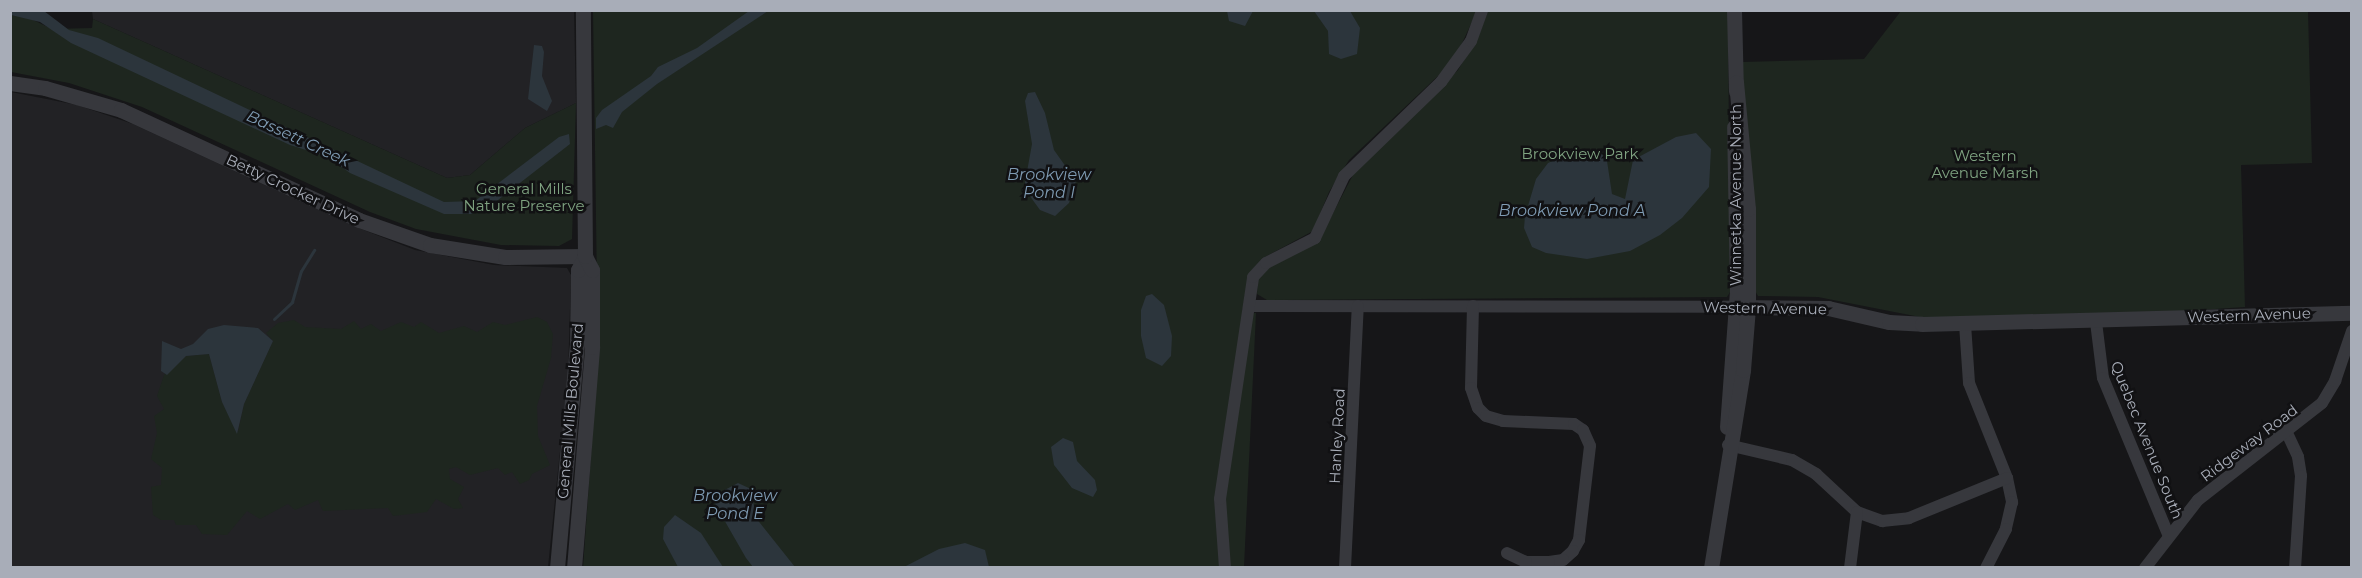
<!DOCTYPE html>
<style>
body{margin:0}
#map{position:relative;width:2362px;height:578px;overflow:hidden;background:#161618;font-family:Montserrat,sans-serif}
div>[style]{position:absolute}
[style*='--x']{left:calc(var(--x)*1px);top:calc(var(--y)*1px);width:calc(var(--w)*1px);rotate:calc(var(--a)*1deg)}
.built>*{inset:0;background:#222225}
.green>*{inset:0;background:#1e261f}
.water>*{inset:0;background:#2c353c}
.stream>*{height:3px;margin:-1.5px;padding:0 1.5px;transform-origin:1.5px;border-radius:1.5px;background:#2c353c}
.minor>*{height:12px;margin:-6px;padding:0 6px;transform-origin:6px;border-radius:6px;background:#37383d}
.tertiary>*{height:15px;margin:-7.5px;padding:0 7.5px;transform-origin:7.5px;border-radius:7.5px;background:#37383d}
span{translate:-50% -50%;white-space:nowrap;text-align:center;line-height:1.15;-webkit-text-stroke:5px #111113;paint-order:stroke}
.park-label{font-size:15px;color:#7fa381}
.street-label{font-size:15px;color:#a8adb8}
.water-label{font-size:16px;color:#7f9bb3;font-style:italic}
.frame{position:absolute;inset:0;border:12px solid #a8adb8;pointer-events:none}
</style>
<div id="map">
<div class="built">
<div style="clip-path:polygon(92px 11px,574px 11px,576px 103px,525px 128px,470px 175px,447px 178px,93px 19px)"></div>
<div style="clip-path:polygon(11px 92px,77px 105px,133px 124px,351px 225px,415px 250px,494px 265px,567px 268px,571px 275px,568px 374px,548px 567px,11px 568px)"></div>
</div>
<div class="green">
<div style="clip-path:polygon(593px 11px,1477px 11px,1458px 52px,1439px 75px,1349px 160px,1329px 192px,1313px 231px,1263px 258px,1248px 276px,1242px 314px,1256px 313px,1244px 567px,583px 568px,598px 356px)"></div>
<div style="clip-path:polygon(1488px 11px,1728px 11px,1730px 292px,1727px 297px,1267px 300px,1257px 294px,1258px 279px,1270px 266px,1319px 240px,1355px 171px,1458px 70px,1479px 35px)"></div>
<div style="clip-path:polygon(1901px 11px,2308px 11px,2312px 163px,2241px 165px,2245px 307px,2124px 315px,1925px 318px,1818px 297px,1758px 296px,1754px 289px,1742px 62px,1864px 59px)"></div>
<div style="clip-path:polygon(11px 15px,27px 17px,52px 29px,92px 28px,93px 19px,447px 178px,470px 175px,525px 128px,576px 103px,572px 239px,559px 246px,501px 245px,416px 229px,370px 212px,142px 107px,69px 83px,11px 72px)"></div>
<div style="clip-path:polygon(537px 317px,547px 322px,553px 334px,551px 358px,537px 406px,538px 436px,550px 465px,532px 474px,529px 480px,520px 484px,512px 472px,505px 475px,498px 468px,470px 475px,456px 467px,449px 469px,450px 479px,464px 487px,458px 499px,463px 508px,454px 509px,436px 499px,427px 512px,393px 516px,388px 508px,323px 511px,318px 500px,295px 510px,288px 504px,260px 519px,247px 511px,227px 535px,202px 534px,196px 525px,176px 525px,174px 520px,161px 520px,153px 515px,151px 487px,161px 485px,162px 468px,151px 459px,157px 433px,154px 416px,164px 409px,157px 396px,164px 375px,186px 356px,209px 354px,222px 402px,238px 432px,244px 404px,273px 341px,266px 333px,278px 323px,294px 320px,305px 327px,341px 329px,354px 321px,361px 329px,371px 324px,381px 331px,401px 322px,414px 327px,421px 322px,439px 333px,464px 326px,477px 332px,493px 322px,505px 325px)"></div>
</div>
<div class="water">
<div style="clip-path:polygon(11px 10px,44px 11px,69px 30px,98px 38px,444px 202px,475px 201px,559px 137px,569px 134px,570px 144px,489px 207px,471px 214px,444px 214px,350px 173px,328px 157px,290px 145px,71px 43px,40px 22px,11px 15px)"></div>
<div style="clip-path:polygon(749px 11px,768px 11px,657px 84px,622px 112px,613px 128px,606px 125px,596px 129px,596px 118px,602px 110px,651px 76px,658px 67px,697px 48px)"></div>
<div style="clip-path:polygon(1227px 11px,1227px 10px,1253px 11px,1245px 26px,1229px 21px)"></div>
<div style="clip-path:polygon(1314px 11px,1350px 11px,1360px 28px,1357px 54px,1341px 59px,1329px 54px,1328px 31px)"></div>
<div style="clip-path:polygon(534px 45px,542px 46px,544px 52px,542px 76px,552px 101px,547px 111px,528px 99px)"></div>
<div style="clip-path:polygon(1035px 92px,1045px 113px,1054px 150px,1076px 181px,1069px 203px,1055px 216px,1040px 210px,1024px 188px,1032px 144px,1025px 101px,1028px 93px)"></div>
<div style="clip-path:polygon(1696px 133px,1711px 149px,1709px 187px,1682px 218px,1660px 235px,1630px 251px,1587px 259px,1546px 253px,1532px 247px,1524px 228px,1525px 216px,1536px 179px,1548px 163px,1569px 154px,1601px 153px,1607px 161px,1612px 194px,1625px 199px,1633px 160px,1676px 137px)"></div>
<div style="clip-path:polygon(1152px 294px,1164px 305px,1172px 336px,1171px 356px,1162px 366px,1146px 358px,1141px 336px,1141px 310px,1146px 296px)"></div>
<div style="clip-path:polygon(224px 325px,258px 328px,273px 341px,244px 404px,237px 434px,222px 402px,209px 354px,186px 356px,167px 375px,161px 371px,162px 341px,181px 349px,193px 344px,208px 329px)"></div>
<div style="clip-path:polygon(1063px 438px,1073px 442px,1077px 461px,1095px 480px,1097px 490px,1093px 497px,1072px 488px,1054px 465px,1051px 447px)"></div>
<div style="clip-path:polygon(738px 483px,751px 489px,756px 518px,795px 567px,753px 567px,746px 558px,715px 504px,717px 494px)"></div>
<div style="clip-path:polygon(675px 515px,701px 533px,723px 567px,678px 567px,663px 539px,664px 527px)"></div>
<div style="clip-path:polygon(965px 543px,985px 550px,989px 567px,904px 567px,939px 549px)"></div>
</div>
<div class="stream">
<div style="--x:274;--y:319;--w:25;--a:-43"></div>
<div style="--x:292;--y:302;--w:32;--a:-74"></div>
<div style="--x:301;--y:271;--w:25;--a:-58"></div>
</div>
<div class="minor">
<div style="--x:1249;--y:306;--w:487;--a:0.1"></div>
<div style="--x:1473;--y:306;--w:82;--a:91.4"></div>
<div style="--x:1471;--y:388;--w:21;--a:71"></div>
<div style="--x:1478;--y:408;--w:11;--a:45"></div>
<div style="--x:1486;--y:416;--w:18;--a:16"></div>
<div style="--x:1503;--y:421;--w:71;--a:2.4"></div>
<div style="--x:1574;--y:424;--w:11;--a:34"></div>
<div style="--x:1583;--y:430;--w:17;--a:66"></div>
<div style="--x:1590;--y:446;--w:95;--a:96.7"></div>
<div style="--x:1579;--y:540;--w:13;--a:119"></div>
<div style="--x:1573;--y:551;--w:13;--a:138"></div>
<div style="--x:1563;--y:560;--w:14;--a:172"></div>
<div style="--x:1549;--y:562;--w:23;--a:180"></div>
<div style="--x:1526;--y:562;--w:21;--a:-155"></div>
<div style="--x:2096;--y:322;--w:56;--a:82.9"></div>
<div style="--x:2103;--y:378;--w:169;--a:67.4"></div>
<div style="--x:1965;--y:324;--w:59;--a:86.1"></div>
<div style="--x:1969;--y:383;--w:102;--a:68.2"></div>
<div style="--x:2007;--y:478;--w:25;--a:78"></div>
<div style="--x:2012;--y:502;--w:28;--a:103"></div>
<div style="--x:2006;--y:529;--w:44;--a:117.1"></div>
<div style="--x:2287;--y:433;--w:26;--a:65"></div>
<div style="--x:2298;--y:457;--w:19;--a:81"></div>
<div style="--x:2301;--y:476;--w:92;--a:93.7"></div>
<div style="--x:1728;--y:445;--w:66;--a:13.2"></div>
<div style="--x:1792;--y:460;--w:28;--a:30"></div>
<div style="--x:1816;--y:474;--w:56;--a:42.8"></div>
<div style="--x:1857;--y:512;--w:27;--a:20"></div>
<div style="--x:1882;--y:521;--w:27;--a:-6"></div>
<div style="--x:1909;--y:518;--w:106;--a:-22.2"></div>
<div style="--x:1225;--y:568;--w:69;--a:-94.1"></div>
<div style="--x:1220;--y:499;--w:224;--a:-81.5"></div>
<div style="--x:1253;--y:277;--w:19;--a:-47"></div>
<div style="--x:1266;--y:263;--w:55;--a:-27"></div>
<div style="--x:1315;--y:238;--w:68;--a:-64.9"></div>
<div style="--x:1344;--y:176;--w:135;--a:-44.1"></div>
<div style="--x:1441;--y:82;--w:51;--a:-53.8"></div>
<div style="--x:1471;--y:41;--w:33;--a:-70"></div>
<div style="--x:1345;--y:568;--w:262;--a:-87.2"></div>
<div style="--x:1850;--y:568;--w:56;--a:-82.9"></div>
<div style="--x:2145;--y:568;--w:86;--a:-52.1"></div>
<div style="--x:2198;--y:500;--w:157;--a:-38"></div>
<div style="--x:2322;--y:403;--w:26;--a:-59"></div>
<div style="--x:2335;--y:381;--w:53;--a:-71.2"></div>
</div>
<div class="tertiary">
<div style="--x:1734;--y:10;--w:81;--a:88.6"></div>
<div style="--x:10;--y:83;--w:35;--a:8"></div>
<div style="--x:45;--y:88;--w:79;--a:16.1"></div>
<div style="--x:121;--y:110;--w:262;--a:24.8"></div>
<div style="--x:359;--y:220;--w:75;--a:19.4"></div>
<div style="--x:430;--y:245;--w:76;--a:9.1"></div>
<div style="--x:505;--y:257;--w:80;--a:-0.7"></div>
<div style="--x:1736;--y:307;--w:92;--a:0.6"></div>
<div style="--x:1828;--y:308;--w:63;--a:12.9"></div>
<div style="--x:1889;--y:322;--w:33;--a:3"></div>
<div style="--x:1922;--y:324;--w:430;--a:-1.5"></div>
<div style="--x:1727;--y:427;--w:135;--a:-85.8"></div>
<div style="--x:1737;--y:292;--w:165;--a:-91"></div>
<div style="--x:557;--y:568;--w:225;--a:-84.9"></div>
<div style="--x:577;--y:344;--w:74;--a:-89.2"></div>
<div style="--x:578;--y:270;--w:16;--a:-63"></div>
<div style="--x:574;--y:568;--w:222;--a:-85.3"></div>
<div style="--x:592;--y:347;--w:77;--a:-90"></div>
<div style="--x:592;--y:270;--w:16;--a:-117"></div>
<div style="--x:585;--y:256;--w:246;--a:-90.5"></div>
<div style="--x:1711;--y:568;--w:201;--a:-80.8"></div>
<div style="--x:1743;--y:370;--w:62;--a:-85.4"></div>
<div style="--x:1748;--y:308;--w:99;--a:-90"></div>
<div style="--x:1748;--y:209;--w:127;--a:-95.4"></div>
</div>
<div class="park-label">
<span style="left:1580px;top:154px">Brookview Park</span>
<span style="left:1985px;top:164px">Western<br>Avenue Marsh</span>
<span style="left:524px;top:197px">General Mills<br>Nature Preserve</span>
</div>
<div class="street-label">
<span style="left:293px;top:189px;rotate:25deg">Betty Crocker Drive</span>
<span style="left:1736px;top:195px;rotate:-90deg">Winnetka Avenue North</span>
<span style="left:1765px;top:308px;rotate:1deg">Western Avenue</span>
<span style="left:2249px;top:315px;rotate:-2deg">Western Avenue</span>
<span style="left:570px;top:411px;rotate:-85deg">General Mills Boulevard</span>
<span style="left:1337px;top:436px;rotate:-87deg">Hanley Road</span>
<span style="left:2147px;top:440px;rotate:68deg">Quebec Avenue South</span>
<span style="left:2249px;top:443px;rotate:-37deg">Ridgeway Road</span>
</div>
<div class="water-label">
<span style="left:298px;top:139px;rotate:25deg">Bassett Creek</span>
<span style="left:1049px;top:184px">Brookview<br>Pond I</span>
<span style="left:1572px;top:211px">Brookview Pond A</span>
<span style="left:735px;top:505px">Brookview<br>Pond E</span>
</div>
<div class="frame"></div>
</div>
